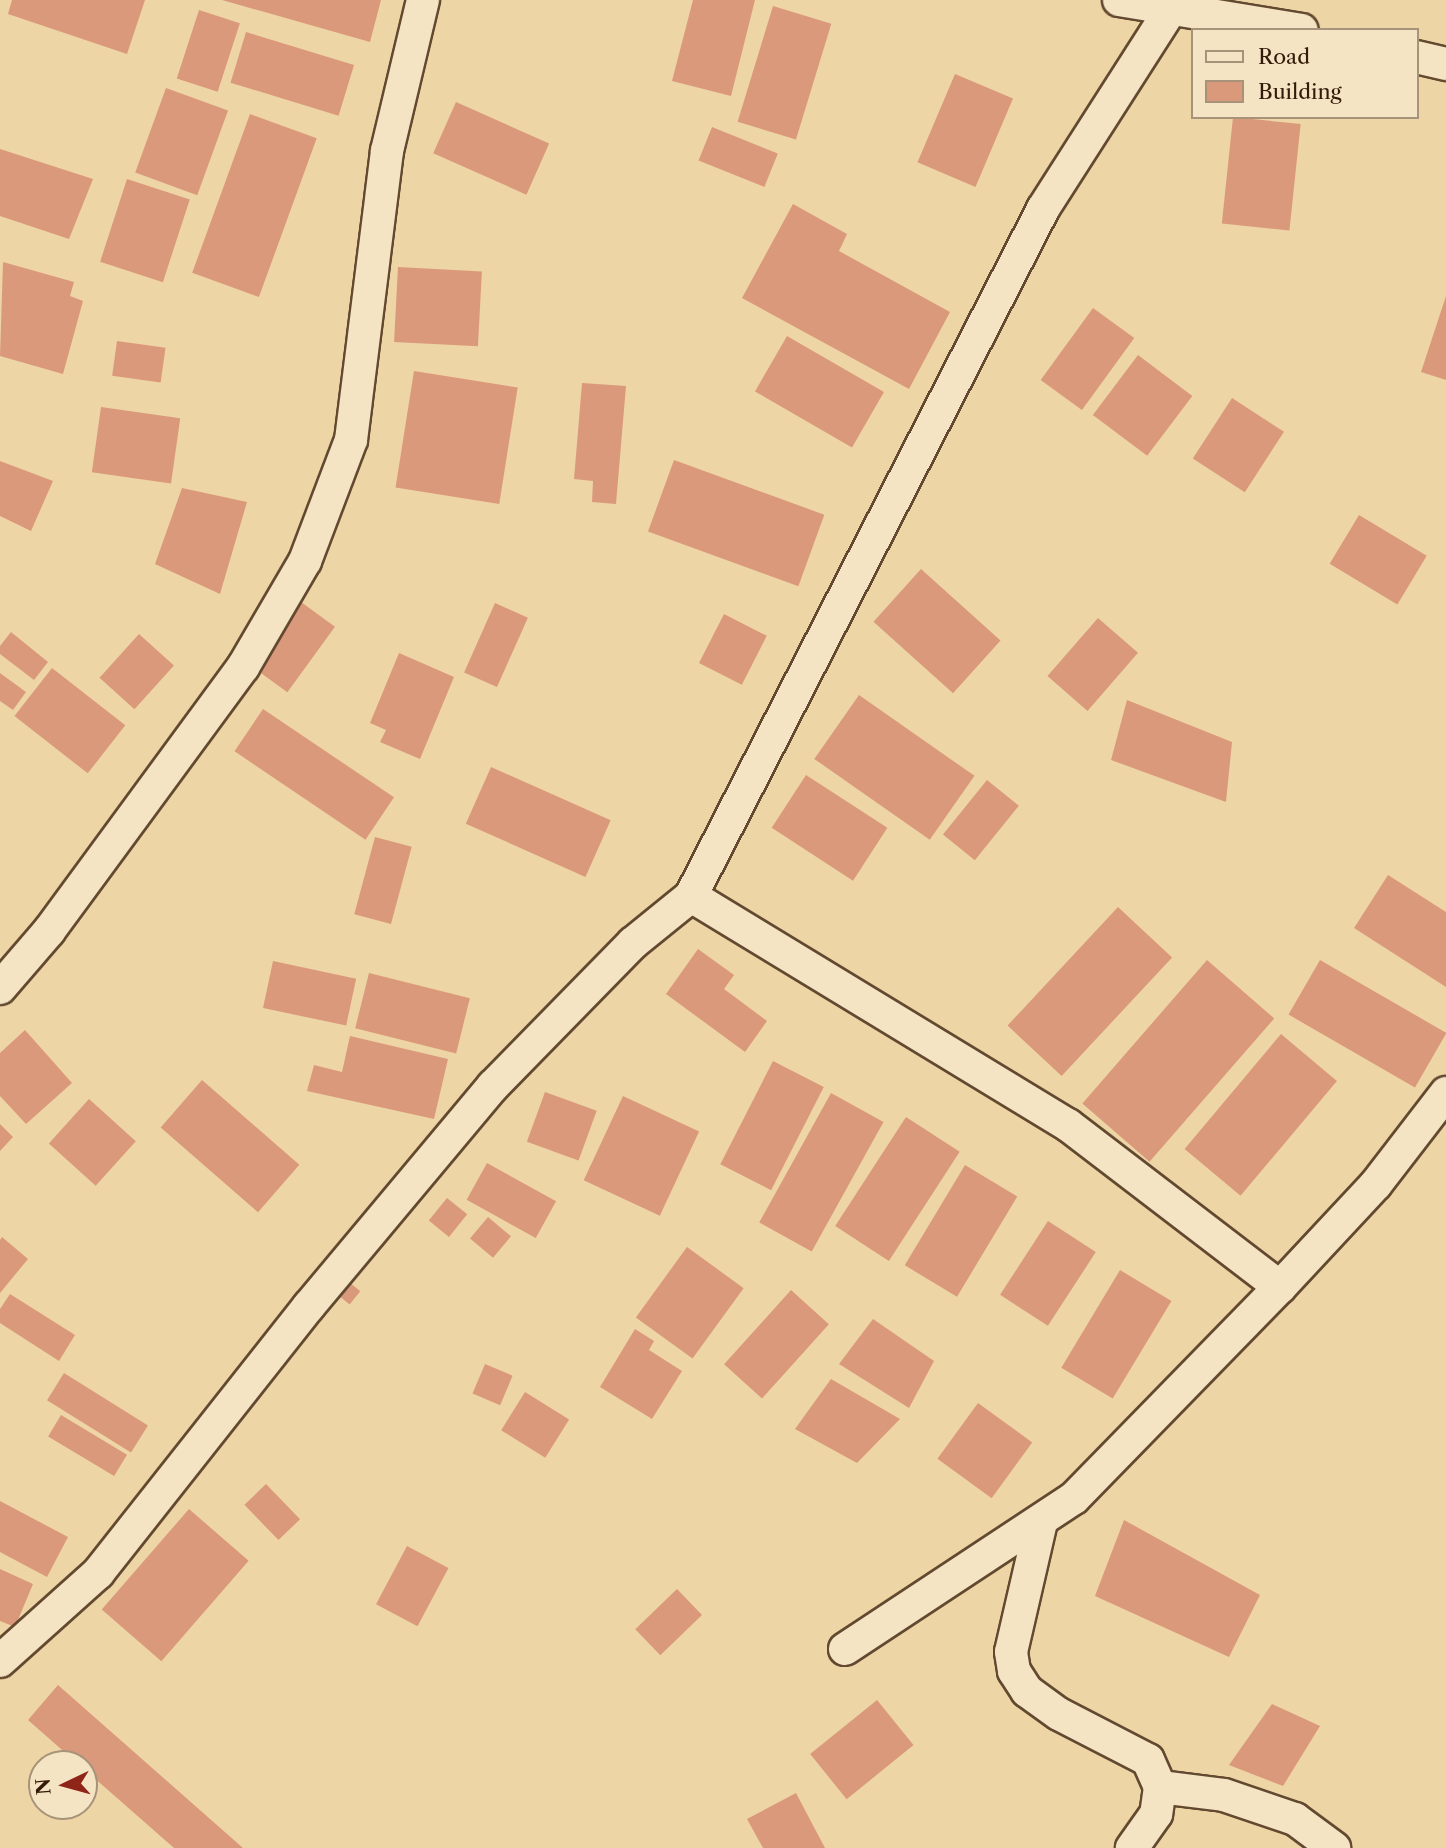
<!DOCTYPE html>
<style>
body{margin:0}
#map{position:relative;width:1446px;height:1848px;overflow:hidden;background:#eed5a5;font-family:"Libre Caslon Text",serif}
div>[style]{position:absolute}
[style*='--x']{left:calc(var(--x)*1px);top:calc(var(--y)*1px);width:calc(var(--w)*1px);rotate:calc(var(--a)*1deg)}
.building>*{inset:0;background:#db997c;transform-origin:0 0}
.roads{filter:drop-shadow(2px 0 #624930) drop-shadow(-2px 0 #624930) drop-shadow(0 2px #624930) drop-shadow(0 -2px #624930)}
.street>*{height:32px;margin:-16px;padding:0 16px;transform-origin:16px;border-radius:16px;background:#f4e4c4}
span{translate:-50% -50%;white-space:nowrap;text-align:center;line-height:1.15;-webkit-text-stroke:7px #f4e4c4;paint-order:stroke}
.legend{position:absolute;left:1191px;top:28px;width:228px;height:91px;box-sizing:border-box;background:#f4e4c4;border:2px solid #a79379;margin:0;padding:9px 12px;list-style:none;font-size:21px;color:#341a09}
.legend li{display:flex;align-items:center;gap:14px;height:35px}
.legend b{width:35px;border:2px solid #a79379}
.north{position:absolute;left:28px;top:1750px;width:70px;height:70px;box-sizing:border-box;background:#f4e4c4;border:2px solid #a79379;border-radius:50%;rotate:265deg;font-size:19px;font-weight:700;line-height:28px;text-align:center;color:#341a09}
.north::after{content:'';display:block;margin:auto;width:24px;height:32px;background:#8f2418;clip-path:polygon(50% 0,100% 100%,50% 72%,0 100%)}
</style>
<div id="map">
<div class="building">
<div style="clip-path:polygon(12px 0,145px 0,127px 54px,8px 14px)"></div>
<div style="clip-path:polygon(222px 0,381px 0,370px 42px)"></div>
<div style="clip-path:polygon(693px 0,755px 0,731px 96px,672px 81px)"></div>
<div style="left:773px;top:6px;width:61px;height:121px;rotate:17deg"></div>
<div style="left:199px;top:10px;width:43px;height:72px;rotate:18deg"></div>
<div style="left:246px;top:32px;width:113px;height:53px;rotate:17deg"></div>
<div style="left:955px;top:74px;width:63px;height:96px;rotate:23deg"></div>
<div style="left:166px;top:88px;width:66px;height:90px;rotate:20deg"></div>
<div style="left:456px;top:102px;width:102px;height:56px;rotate:24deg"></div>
<div style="left:250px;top:114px;width:71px;height:169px;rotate:20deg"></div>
<div style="left:1233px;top:117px;width:68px;height:107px;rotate:6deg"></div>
<div style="left:712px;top:127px;width:71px;height:36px;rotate:22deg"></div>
<div style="clip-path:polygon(0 149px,93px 179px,69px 239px,0 216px)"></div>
<div style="left:127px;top:179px;width:66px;height:87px;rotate:18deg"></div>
<div style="clip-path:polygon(793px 204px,847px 234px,839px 251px,950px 312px,909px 389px,742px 298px)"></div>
<div style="clip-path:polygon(3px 262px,74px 282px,70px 296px,83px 301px,63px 374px,0 356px)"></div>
<div style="left:398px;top:267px;width:84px;height:75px;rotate:3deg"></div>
<div style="clip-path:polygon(1446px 296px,1446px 380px,1421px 372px)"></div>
<div style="left:1093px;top:308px;width:51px;height:89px;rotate:36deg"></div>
<div style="left:787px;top:336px;width:112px;height:64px;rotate:30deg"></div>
<div style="left:117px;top:341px;width:49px;height:35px;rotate:8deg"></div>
<div style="left:1138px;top:355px;width:68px;height:75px;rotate:37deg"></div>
<div style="left:414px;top:371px;width:105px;height:118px;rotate:9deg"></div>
<div style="clip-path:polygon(582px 383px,626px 386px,616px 504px,592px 502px,593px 481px,574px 479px)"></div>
<div style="left:1232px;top:398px;width:62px;height:72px;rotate:33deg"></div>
<div style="left:101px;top:407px;width:80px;height:66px;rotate:8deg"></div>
<div style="left:674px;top:460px;width:160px;height:76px;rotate:20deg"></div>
<div style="clip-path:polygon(0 461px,53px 481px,31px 531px,0 516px)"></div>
<div style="clip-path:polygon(182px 488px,247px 502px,220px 594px,155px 564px)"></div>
<div style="left:1359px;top:515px;width:79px;height:57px;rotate:31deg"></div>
<div style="left:921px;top:569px;width:107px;height:71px;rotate:42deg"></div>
<div style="left:301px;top:602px;width:42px;height:81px;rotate:36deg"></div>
<div style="left:495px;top:603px;width:36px;height:76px;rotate:24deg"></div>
<div style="left:724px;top:614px;width:48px;height:55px;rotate:27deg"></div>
<div style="left:1098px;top:618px;width:53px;height:77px;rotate:41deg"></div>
<div style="clip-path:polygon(11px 632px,48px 662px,34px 680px,0 654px,0 646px)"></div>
<div style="left:139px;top:634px;width:47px;height:59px;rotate:42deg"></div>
<div style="clip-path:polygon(399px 653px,454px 677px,420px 759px,380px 742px,386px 730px,370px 723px)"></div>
<div style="left:52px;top:668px;width:93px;height:61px;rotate:38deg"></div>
<div style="clip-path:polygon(0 673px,26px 692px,13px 710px,0 701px)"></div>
<div style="left:859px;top:695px;width:141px;height:78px;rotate:35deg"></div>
<div style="clip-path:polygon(1127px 700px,1232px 742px,1226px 802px,1111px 760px)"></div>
<div style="left:263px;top:709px;width:158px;height:51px;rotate:34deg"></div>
<div style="left:491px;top:767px;width:131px;height:62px;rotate:24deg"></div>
<div style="left:806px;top:775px;width:97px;height:63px;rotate:33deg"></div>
<div style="left:987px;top:780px;width:41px;height:70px;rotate:39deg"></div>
<div style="left:375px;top:837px;width:38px;height:80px;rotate:15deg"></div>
<div style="clip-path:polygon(1388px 875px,1446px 912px,1446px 987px,1354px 928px)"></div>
<div style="left:1118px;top:907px;width:74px;height:162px;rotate:43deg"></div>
<div style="clip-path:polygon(698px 949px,734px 975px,724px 989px,767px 1021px,745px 1052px,666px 994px)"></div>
<div style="left:1207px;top:960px;width:89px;height:190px;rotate:41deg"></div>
<div style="left:1320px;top:960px;width:146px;height:63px;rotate:30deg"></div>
<div style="left:273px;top:961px;width:85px;height:48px;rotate:12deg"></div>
<div style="left:369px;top:973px;width:104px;height:57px;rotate:14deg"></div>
<div style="clip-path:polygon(25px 1030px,72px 1083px,26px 1124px,0 1096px,0 1053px)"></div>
<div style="left:1281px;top:1034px;width:73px;height:150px;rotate:40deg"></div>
<div style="clip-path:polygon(350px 1036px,448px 1059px,434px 1119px,307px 1091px,314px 1065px,342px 1072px)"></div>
<div style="left:773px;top:1061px;width:57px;height:116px;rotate:27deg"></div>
<div style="left:202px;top:1080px;width:129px;height:63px;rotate:41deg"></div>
<div style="left:545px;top:1092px;width:55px;height:53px;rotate:20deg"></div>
<div style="left:831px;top:1093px;width:60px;height:148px;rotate:29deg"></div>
<div style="left:623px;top:1096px;width:84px;height:93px;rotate:25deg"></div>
<div style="left:89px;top:1099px;width:63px;height:60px;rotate:42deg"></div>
<div style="left:906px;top:1117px;width:64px;height:130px;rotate:33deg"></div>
<div style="clip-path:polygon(0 1124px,13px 1137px,0 1151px)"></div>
<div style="left:487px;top:1163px;width:79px;height:42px;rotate:29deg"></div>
<div style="left:965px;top:1165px;width:61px;height:117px;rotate:31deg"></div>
<div style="left:447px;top:1198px;width:26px;height:29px;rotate:39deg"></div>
<div style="left:488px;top:1217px;width:30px;height:28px;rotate:40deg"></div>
<div style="left:1048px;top:1221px;width:57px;height:88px;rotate:33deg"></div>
<div style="clip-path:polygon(2px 1237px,28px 1259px,0 1293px,0 1240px)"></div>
<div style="left:687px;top:1247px;width:70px;height:87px;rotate:36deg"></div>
<div style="left:1120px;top:1270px;width:60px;height:114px;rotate:31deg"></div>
<div style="left:344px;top:1278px;width:21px;height:17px;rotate:39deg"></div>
<div style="left:791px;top:1290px;width:51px;height:100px;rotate:42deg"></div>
<div style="clip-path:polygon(10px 1294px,75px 1335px,59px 1361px,0 1323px,0 1309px)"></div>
<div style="clip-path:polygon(873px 1319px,934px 1361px,909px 1408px,839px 1364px)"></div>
<div style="clip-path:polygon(635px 1329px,654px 1341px,649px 1350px,682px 1371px,652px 1419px,600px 1387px)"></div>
<div style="left:485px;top:1364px;width:30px;height:32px;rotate:23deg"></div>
<div style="left:64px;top:1373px;width:99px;height:32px;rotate:32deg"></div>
<div style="clip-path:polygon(831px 1379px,900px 1419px,857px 1463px,795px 1429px)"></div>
<div style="left:525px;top:1392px;width:52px;height:45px;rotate:32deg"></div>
<div style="left:978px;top:1403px;width:67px;height:69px;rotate:36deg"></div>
<div style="left:61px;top:1415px;width:77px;height:25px;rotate:31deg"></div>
<div style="left:266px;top:1484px;width:49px;height:30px;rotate:46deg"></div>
<div style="clip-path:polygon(0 1501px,68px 1537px,47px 1577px,0 1552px)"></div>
<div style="left:189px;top:1509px;width:79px;height:133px;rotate:41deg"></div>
<div style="clip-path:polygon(1124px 1520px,1260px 1595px,1229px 1657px,1095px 1596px)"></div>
<div style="left:407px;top:1546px;width:47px;height:66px;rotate:28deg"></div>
<div style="clip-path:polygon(0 1569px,33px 1584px,15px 1627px,0 1621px)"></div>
<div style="left:677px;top:1589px;width:36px;height:58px;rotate:46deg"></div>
<div style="clip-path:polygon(58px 1685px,243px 1848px,174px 1848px,84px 1769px,84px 1764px,78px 1764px,28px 1720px)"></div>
<div style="left:877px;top:1700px;width:58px;height:86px;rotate:51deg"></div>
<div style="clip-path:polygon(1272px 1704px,1320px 1726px,1283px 1786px,1229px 1765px)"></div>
<div style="clip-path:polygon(796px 1793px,825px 1848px,763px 1848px,747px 1819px)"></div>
</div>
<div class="roads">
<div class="street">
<div style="--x:1119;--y:0;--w:185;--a:9.3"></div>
<div style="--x:1416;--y:57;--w:31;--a:13"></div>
<div style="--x:691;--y:896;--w:441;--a:31.3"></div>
<div style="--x:1068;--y:1125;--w:267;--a:37.4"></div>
<div style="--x:1280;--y:1287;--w:141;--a:-47"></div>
<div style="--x:1376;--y:1184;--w:115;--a:-52.4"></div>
<div style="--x:0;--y:988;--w:75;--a:-49.3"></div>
<div style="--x:49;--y:931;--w:328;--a:-53.7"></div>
<div style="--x:243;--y:667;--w:123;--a:-59.7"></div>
<div style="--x:305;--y:561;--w:129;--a:-69.2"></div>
<div style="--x:351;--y:440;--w:291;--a:-82.9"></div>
<div style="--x:387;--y:151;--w:155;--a:-76.6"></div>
<div style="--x:1041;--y:1522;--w:133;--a:103"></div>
<div style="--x:1011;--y:1652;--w:19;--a:81"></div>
<div style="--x:1014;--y:1671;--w:24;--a:57"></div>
<div style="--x:1027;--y:1691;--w:39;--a:36"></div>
<div style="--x:1059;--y:1714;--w:100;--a:27.3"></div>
<div style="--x:1148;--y:1760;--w:30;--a:66"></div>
<div style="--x:1160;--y:1787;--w:27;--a:98"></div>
<div style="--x:1156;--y:1814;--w:42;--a:125.2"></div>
<div style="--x:845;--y:1649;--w:274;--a:-33.4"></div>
<div style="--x:1074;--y:1498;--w:295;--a:-45.7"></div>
<div style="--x:0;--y:1661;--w:132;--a:-41.9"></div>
<div style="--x:98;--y:1573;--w:340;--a:-51.7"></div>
<div style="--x:309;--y:1306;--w:287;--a:-50.1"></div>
<div style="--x:493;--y:1086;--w:200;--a:-45.6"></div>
<div style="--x:633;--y:943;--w:75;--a:-39"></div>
<div style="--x:691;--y:896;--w:772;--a:-62.87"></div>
<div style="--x:1043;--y:209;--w:240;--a:-57.4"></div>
<div style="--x:1160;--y:1787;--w:64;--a:7.1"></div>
<div style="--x:1224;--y:1795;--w:75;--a:18.7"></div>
<div style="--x:1295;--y:1819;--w:49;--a:36.6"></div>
</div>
</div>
<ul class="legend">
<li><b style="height:9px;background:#f4e4c4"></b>Road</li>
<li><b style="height:19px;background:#db997c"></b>Building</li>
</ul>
<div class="north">N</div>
</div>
